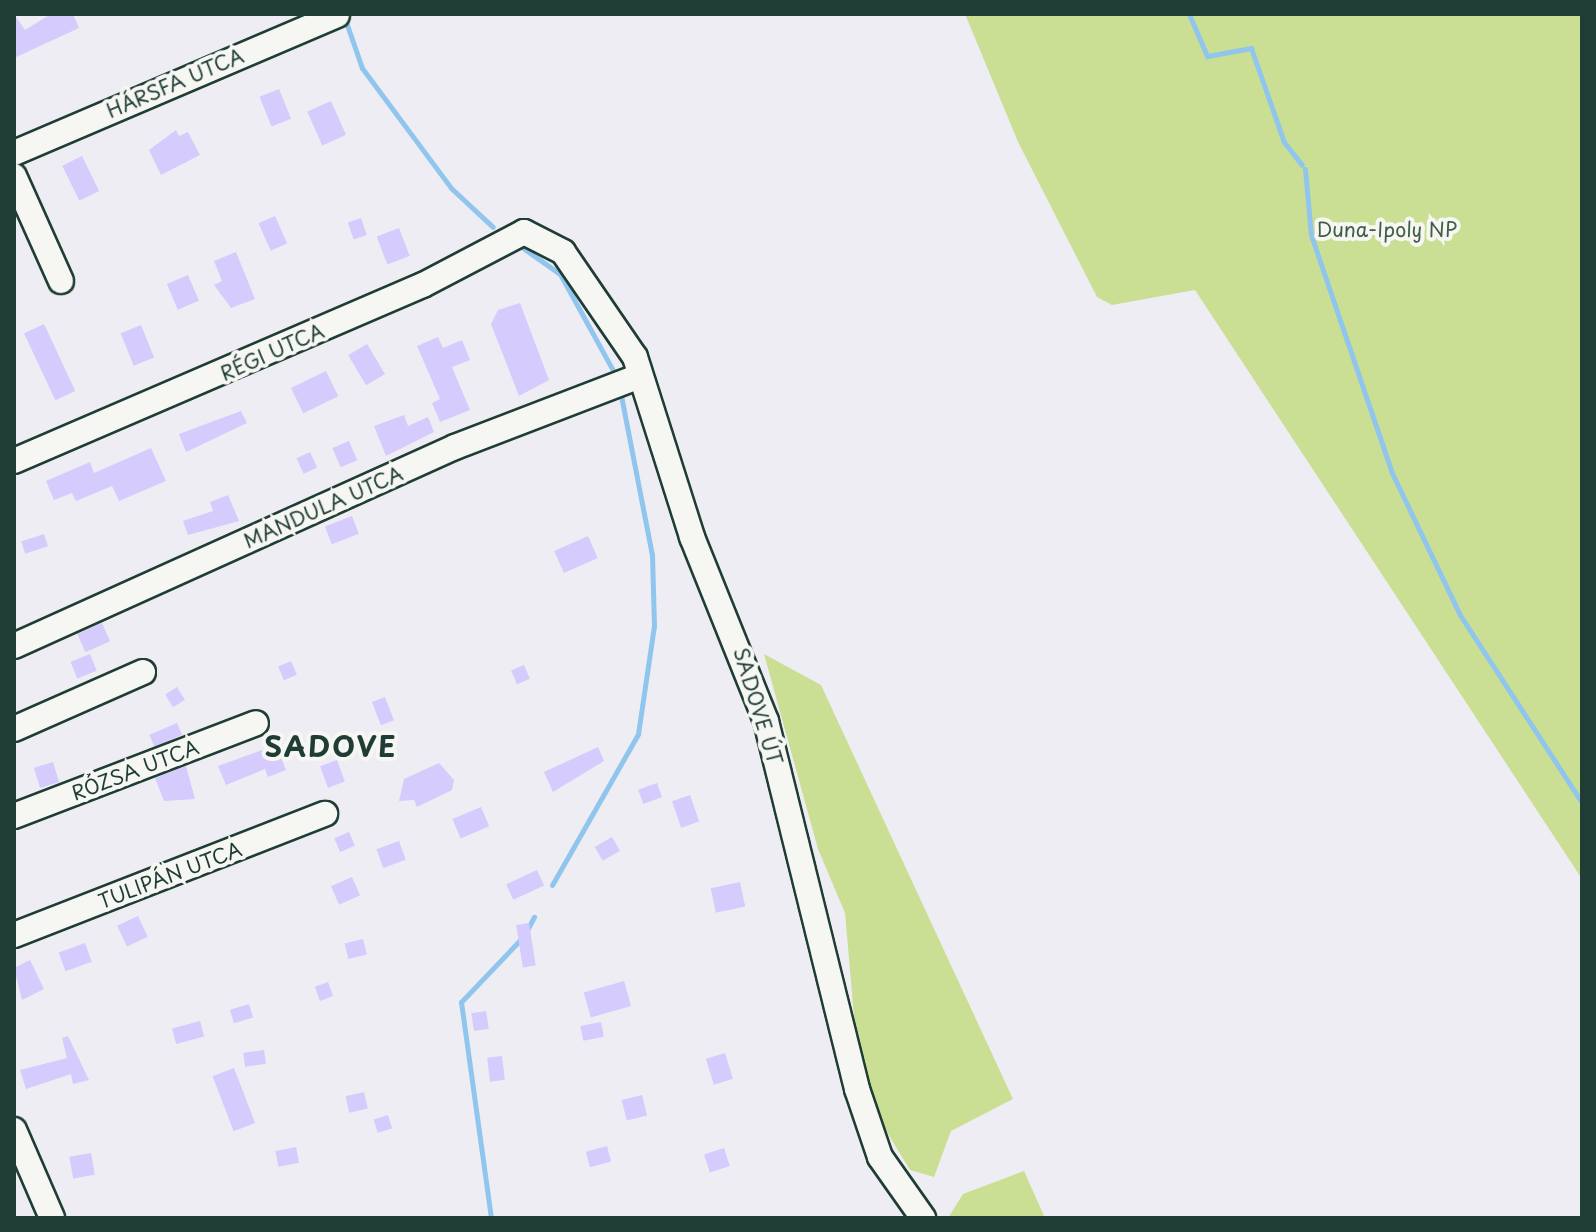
<!DOCTYPE html>
<meta charset="utf-8">
<style>
body{margin:0}
#map{position:relative;width:1596px;height:1232px;overflow:hidden;background:#efedf4;font-family:"Playpen Sans",sans-serif}
div>[style]{position:absolute}
[style*='--x']{left:calc(var(--x)*1px);top:calc(var(--y)*1px);width:calc(var(--w)*1px);rotate:calc(var(--a)*1deg)}
.green>*{inset:0;background:#cbdf94}
.stream>*{height:5px;margin:-2.5px;padding:0 2.5px;transform-origin:2.5px;border-radius:2.5px;background:#90c5ed}
.building>*{inset:0;background:#d5cbfd;transform-origin:0 0}
.roads{filter:drop-shadow(2px 0 #1f3d34) drop-shadow(-2px 0 #1f3d34) drop-shadow(0 2px #1f3d34) drop-shadow(0 -2px #1f3d34)}
.minor>*{height:24px;margin:-12px;padding:0 12px;transform-origin:12px;border-radius:12px;background:#f6f6f2}
span{translate:-50% -50%;white-space:nowrap;text-align:center;line-height:1.15;-webkit-text-stroke:8px #f6f6f2;paint-order:stroke}
.street-label{font-size:20px;color:#1f3d34}
.park-label{font-size:20px;color:#415d47}
.district-label{font-size:28px;color:#1f3d34;font-weight:700;letter-spacing:2px}
.frame{position:absolute;inset:0;border:16px solid #1f3d34;pointer-events:none}
</style>
<div id="map">
<div class="green">
<div style="clip-path:polygon(965px 14px,1582px 14px,1582px 879px,1195px 290px,1112px 305px,1097px 297px,1018px 142px)"></div>
<div style="clip-path:polygon(764px 654px,821px 685px,1013px 1099px,951px 1131px,934px 1177px,910px 1170px,882px 1124px,857px 1051px,845px 913px,818px 849px)"></div>
<div style="clip-path:polygon(1024px 1171px,1045px 1218px,948px 1218px,963px 1194px)"></div>
</div>
<div class="stream">
<div style="--x:1189;--y:14;--w:46;--a:66.8"></div>
<div style="--x:1207;--y:56;--w:45;--a:-10.3"></div>
<div style="--x:1251;--y:48;--w:100;--a:70.7"></div>
<div style="--x:1284;--y:142;--w:29;--a:52"></div>
<div style="--x:345;--y:19;--w:52;--a:70.9"></div>
<div style="--x:362;--y:68;--w:149;--a:53.4"></div>
<div style="--x:451;--y:188;--w:57;--a:42.9"></div>
<div style="--x:1305;--y:169;--w:66;--a:84.8"></div>
<div style="--x:1311;--y:235;--w:251;--a:71.2"></div>
<div style="--x:1392;--y:473;--w:157;--a:64.4"></div>
<div style="--x:1460;--y:615;--w:224;--a:57"></div>
<div style="--x:523;--y:248;--w:45;--a:35.1"></div>
<div style="--x:560;--y:274;--w:116;--a:61.2"></div>
<div style="--x:552;--y:885;--w:174;--a:-60.3"></div>
<div style="--x:638;--y:734;--w:109;--a:-81.6"></div>
<div style="--x:654;--y:626;--w:71;--a:-91.6"></div>
<div style="--x:652;--y:555;--w:168;--a:-101"></div>
<div style="--x:527;--y:930;--w:15;--a:-62"></div>
<div style="--x:491;--y:1218;--w:218;--a:-97.9"></div>
<div style="--x:461;--y:1002;--w:88;--a:-46.4"></div>
</div>
<div class="building">
<div style="clip-path:polygon(14px 14px,25px 30px,51px 14px,73px 14px,79px 28px,14px 58px)"></div>
<div style="left:279px;top:89px;width:32px;height:21px;rotate:68deg"></div>
<div style="left:331px;top:101px;width:37px;height:26px;rotate:66deg"></div>
<div style="clip-path:polygon(176px 130px,179px 136px,188px 132px,200px 155px,161px 175px,149px 150px)"></div>
<div style="left:82px;top:156px;width:39px;height:22px;rotate:64deg"></div>
<div style="left:275px;top:216px;width:30px;height:18px;rotate:66deg"></div>
<div style="left:361px;top:218px;width:18px;height:14px;rotate:71deg"></div>
<div style="left:399px;top:228px;width:30px;height:24px;rotate:69deg"></div>
<div style="clip-path:polygon(236px 252px,255px 299px,231px 308px,214px 285px,222px 281px,214px 261px)"></div>
<div style="left:188px;top:275px;width:28px;height:23px;rotate:67deg"></div>
<div style="clip-path:polygon(520px 303px,549px 380px,519px 396px,491px 324px,498px 310px)"></div>
<div style="left:44px;top:324px;width:74px;height:22px;rotate:65deg"></div>
<div style="left:141px;top:325px;width:35px;height:22px;rotate:68deg"></div>
<div style="clip-path:polygon(438px 337px,443px 348px,462px 340px,470px 360px,452px 367px,470px 410px,440px 422px,432px 403px,440px 399px,417px 346px)"></div>
<div style="left:367px;top:344px;width:35px;height:22px;rotate:59deg"></div>
<div style="left:326px;top:371px;width:28px;height:39px;rotate:64deg"></div>
<div style="clip-path:polygon(241px 411px,247px 423px,186px 452px,179px 434px)"></div>
<div style="clip-path:polygon(404px 415px,408px 426px,428px 417px,434px 432px,386px 456px,374px 426px)"></div>
<div style="left:349px;top:441px;width:21px;height:18px;rotate:67deg"></div>
<div style="clip-path:polygon(151px 448px,166px 481px,119px 501px,112px 486px,76px 501px,72px 493px,54px 500px,46px 481px,90px 462px,94px 473px)"></div>
<div style="left:310px;top:452px;width:17px;height:15px;rotate:65deg"></div>
<div style="clip-path:polygon(228px 495px,239px 521px,188px 535px,183px 521px,213px 511px,210px 502px)"></div>
<div style="left:352px;top:516px;width:19px;height:29px;rotate:69deg"></div>
<div style="left:44px;top:534px;width:13px;height:24px;rotate:72deg"></div>
<div style="left:588px;top:536px;width:24px;height:37px;rotate:66deg"></div>
<div style="left:102px;top:623px;width:20px;height:27px;rotate:66deg"></div>
<div style="left:90px;top:654px;width:18px;height:21px;rotate:68deg"></div>
<div style="left:291px;top:661px;width:15px;height:14px;rotate:67deg"></div>
<div style="left:524px;top:665px;width:15px;height:14px;rotate:67deg"></div>
<div style="left:177px;top:687px;width:15px;height:14px;rotate:58deg"></div>
<div style="left:385px;top:697px;width:25px;height:14px;rotate:69deg"></div>
<div style="left:177px;top:723px;width:13px;height:30px;rotate:67deg"></div>
<div style="clip-path:polygon(276px 745px,286px 770px,268px 777px,265px 769px,226px 785px,218px 766px)"></div>
<div style="clip-path:polygon(598px 747px,604px 761px,553px 792px,544px 772px)"></div>
<div style="left:337px;top:760px;width:23px;height:18px;rotate:70deg"></div>
<div style="left:53px;top:762px;width:21px;height:20px;rotate:73deg"></div>
<div style="clip-path:polygon(439px 763px,454px 780px,452px 790px,417px 807px,414px 800px,399px 801px,404px 779px)"></div>
<div style="clip-path:polygon(186px 766px,195px 799px,164px 801px,155px 778px)"></div>
<div style="left:657px;top:783px;width:15px;height:20px;rotate:70deg"></div>
<div style="left:690px;top:795px;width:28px;height:19px;rotate:71deg"></div>
<div style="left:481px;top:807px;width:21px;height:31px;rotate:67deg"></div>
<div style="left:349px;top:832px;width:15px;height:16px;rotate:67deg"></div>
<div style="left:612px;top:837px;width:16px;height:20px;rotate:60deg"></div>
<div style="left:399px;top:841px;width:20px;height:24px;rotate:70deg"></div>
<div style="left:537px;top:870px;width:17px;height:34px;rotate:65deg"></div>
<div style="left:352px;top:877px;width:20px;height:23px;rotate:66deg"></div>
<div style="left:740px;top:882px;width:25px;height:30px;rotate:78deg"></div>
<div style="left:138px;top:916px;width:23px;height:23px;rotate:65deg"></div>
<div style="left:529px;top:923px;width:43px;height:13px;rotate:81deg"></div>
<div style="left:363px;top:939px;width:16px;height:19px;rotate:76deg"></div>
<div style="left:85px;top:943px;width:20px;height:28px;rotate:70deg"></div>
<div style="clip-path:polygon(30px 960px,44px 989px,22px 1000px,14px 968px)"></div>
<div style="left:624px;top:981px;width:26px;height:42px;rotate:74deg"></div>
<div style="left:328px;top:982px;width:15px;height:14px;rotate:70deg"></div>
<div style="left:249px;top:1004px;width:14px;height:20px;rotate:73deg"></div>
<div style="left:486px;top:1011px;width:18px;height:15px;rotate:81deg"></div>
<div style="left:200px;top:1021px;width:16px;height:29px;rotate:75deg"></div>
<div style="left:601px;top:1022px;width:15px;height:21px;rotate:79deg"></div>
<div style="clip-path:polygon(68px 1036px,89px 1080px,73px 1084px,71px 1074px,26px 1089px,20px 1070px,67px 1058px,62px 1038px)"></div>
<div style="left:264px;top:1050px;width:14px;height:21px;rotate:82deg"></div>
<div style="left:725px;top:1053px;width:27px;height:20px;rotate:73deg"></div>
<div style="left:502px;top:1056px;width:24px;height:15px;rotate:83deg"></div>
<div style="left:234px;top:1068px;width:59px;height:23px;rotate:69deg"></div>
<div style="left:364px;top:1092px;width:17px;height:19px;rotate:77deg"></div>
<div style="left:642px;top:1095px;width:21px;height:21px;rotate:76deg"></div>
<div style="left:388px;top:1115px;width:14px;height:15px;rotate:73deg"></div>
<div style="left:607px;top:1146px;width:16px;height:22px;rotate:75deg"></div>
<div style="left:296px;top:1147px;width:16px;height:21px;rotate:79deg"></div>
<div style="left:724px;top:1148px;width:19px;height:21px;rotate:72deg"></div>
<div style="left:91px;top:1153px;width:22px;height:22px;rotate:80deg"></div>
</div>
<div class="roads">
<div class="minor">
<div style="--x:14;--y:153;--w:351;--a:-23.1"></div>
<div style="--x:14;--y:176;--w:115;--a:65.9"></div>
<div style="--x:14;--y:461;--w:445;--a:-23.3"></div>
<div style="--x:423;--y:285;--w:114;--a:-27.7"></div>
<div style="--x:524;--y:232;--w:44;--a:27.1"></div>
<div style="--x:563;--y:252;--w:127;--a:55.6"></div>
<div style="--x:635;--y:357;--w:189;--a:72.4"></div>
<div style="--x:692;--y:537;--w:198;--a:68.1"></div>
<div style="--x:766;--y:721;--w:379;--a:76.1"></div>
<div style="--x:857;--y:1089;--w:72;--a:71.3"></div>
<div style="--x:880;--y:1157;--w:75;--a:54.8"></div>
<div style="--x:14;--y:646;--w:484;--a:-24.3"></div>
<div style="--x:455;--y:447;--w:195;--a:-21"></div>
<div style="--x:14;--y:729;--w:141;--a:-23.8"></div>
<div style="--x:14;--y:816;--w:259;--a:-21"></div>
<div style="--x:14;--y:935;--w:334;--a:-21.3"></div>
<div style="--x:14;--y:1130;--w:96;--a:66.6"></div>
</div>
</div>
<div class="street-label">
<span style="left:175px;top:83px;rotate:-23deg">HÁRSFA UTCA</span>
<span style="left:272px;top:352px;rotate:-24deg">RÉGI UTCA</span>
<span style="left:323px;top:507px;rotate:-24deg">MANDULA UTCA</span>
<span style="left:758px;top:706px;rotate:73deg">SADOVE ÚT</span>
<span style="left:135px;top:770px;rotate:-21deg">RÓZSA UTCA</span>
<span style="left:170px;top:875px;rotate:-21deg">TULIPÁN UTCA</span>
</div>
<div class="park-label">
<span style="left:1387px;top:229px">Duna-Ipoly NP</span>
</div>
<div class="district-label">
<span style="left:331px;top:746px">SADOVE</span>
</div>
<div class="frame"></div>
</div>
